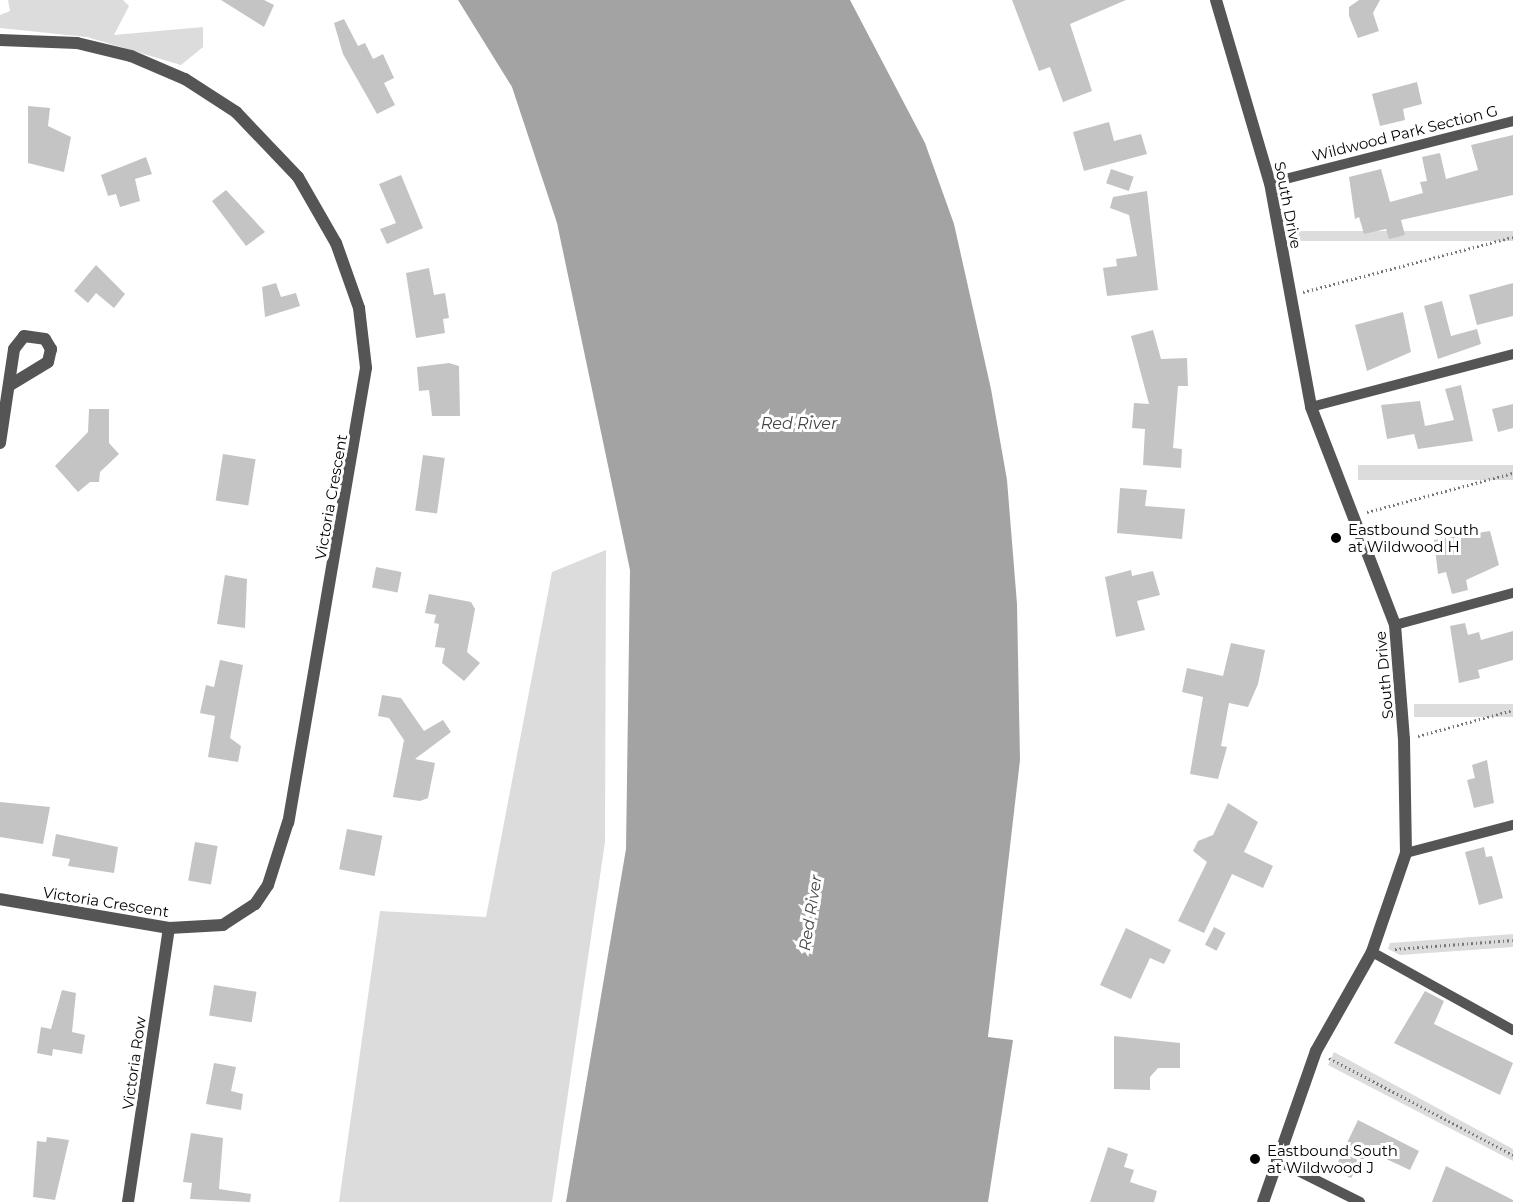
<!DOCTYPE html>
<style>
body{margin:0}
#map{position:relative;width:1513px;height:1202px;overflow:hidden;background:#fff;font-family:Montserrat,sans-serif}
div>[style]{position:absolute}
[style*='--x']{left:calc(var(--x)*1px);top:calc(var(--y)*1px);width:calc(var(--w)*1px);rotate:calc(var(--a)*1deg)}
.green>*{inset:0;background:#dcdcdc;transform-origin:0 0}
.water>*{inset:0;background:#a3a3a3}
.building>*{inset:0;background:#c4c4c4;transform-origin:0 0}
.path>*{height:3px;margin-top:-1.5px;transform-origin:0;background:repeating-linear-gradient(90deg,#777 0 1.5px,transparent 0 4.5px)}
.service>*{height:10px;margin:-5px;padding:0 5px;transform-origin:5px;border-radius:5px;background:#555}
.minor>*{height:12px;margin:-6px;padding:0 6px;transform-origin:6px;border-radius:6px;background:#555}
.dots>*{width:16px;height:16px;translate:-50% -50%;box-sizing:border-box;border:3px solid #fff;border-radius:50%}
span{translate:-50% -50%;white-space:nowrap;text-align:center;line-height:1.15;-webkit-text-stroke:6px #fff;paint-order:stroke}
.street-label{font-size:15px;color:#000}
.poi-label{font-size:15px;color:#000}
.left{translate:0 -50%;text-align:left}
.water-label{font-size:16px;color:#444;font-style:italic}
</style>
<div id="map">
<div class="green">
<div style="clip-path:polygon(8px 0,123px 0,129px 6px,114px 35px,203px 27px,203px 47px,181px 65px,87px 37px,0 28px,0 15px,10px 11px)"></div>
<div style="left:1513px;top:231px;width:10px;height:217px;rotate:90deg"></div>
<div style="left:1513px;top:465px;width:15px;height:155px;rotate:90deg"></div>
<div style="clip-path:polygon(606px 550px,605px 842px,552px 1202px,339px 1202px,380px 911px,486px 917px,552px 572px)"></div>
<div style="left:1513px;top:704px;width:13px;height:99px;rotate:90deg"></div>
<div style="clip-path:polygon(1513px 934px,1513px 947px,1400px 955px,1388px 949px,1390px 943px)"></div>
<div style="clip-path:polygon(1334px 1052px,1513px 1149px,1513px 1161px,1328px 1065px)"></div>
</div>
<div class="water">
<div style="clip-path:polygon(458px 0,850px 0,925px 143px,954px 224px,991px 389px,1007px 480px,1017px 604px,1020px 760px,988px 1037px,1013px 1040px,988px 1202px,566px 1202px,626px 849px,630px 570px,557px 223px,512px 87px)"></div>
</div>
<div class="building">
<div style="clip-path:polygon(221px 0,264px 0,274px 5px,264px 27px)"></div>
<div style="clip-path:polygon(1012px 0,1126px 0,1070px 24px,1092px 91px,1063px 102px,1050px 67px,1039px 71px)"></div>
<div style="clip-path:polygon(1359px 0,1380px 0,1373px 13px,1379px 31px,1358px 38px,1349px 16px,1349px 7px)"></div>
<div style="clip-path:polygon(344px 19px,358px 46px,365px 43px,373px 59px,383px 54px,394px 78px,384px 83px,395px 105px,377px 114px,343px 54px,334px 23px)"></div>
<div style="clip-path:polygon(1417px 82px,1422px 104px,1403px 109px,1405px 120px,1380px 126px,1372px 94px)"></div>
<div style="clip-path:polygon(28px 106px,50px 108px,48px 126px,71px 137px,64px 172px,28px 163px)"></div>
<div style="clip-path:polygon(1109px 122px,1114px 141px,1141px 134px,1147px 154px,1084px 171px,1073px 132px)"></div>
<div style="clip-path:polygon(1513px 135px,1513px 195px,1401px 220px,1405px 235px,1389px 239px,1386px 229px,1364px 234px,1359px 217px,1355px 219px,1349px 177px,1381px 169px,1390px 202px,1423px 193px,1420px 182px,1427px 181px,1422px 157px,1440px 153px,1446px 179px,1478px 170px,1471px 145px)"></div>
<div style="clip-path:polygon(146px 157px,152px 174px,135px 179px,140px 201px,120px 207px,116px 194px,108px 196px,101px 175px)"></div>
<div style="left:1111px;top:169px;width:24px;height:15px;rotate:19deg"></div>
<div style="clip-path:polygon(401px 175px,423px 228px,387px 244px,380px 229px,396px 223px,379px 184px)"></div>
<div style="clip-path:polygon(226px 190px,265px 232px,246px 246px,212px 201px)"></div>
<div style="clip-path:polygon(1147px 191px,1158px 290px,1107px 296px,1103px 268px,1117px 266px,1116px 259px,1137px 256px,1129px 215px,1110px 208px,1113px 197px)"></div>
<div style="clip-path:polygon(96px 265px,125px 294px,114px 308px,96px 293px,88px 303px,74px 291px)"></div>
<div style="clip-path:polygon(429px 268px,434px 295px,445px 293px,449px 318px,443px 319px,445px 333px,416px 338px,406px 273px)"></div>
<div style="clip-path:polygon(276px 283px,281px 297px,296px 293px,300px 306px,265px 317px,262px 287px)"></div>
<div style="clip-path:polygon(1513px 283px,1513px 316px,1477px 325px,1469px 295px)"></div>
<div style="clip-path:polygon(1442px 301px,1451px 336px,1477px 329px,1481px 344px,1438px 359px,1424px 306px)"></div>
<div style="clip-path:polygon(1403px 312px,1411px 352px,1367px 371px,1355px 325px)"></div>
<div style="clip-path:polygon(1153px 330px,1161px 359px,1187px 358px,1188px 386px,1178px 386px,1173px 448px,1182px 449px,1181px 468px,1143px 465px,1145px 429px,1132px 428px,1134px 403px,1149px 404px,1131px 336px)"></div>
<div style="clip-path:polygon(449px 363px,459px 366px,460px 416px,432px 416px,429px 390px,419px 391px,417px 367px)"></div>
<div style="clip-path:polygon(1461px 385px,1473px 441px,1418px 449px,1414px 434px,1387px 439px,1381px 405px,1420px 401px,1425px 426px,1454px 420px,1445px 389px)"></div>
<div style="clip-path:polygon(1513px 404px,1513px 428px,1498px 432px,1492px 409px)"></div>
<div style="clip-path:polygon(89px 409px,109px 409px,109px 443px,119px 454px,100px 472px,99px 482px,90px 482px,78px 492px,55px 466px,88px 432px)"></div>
<div style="left:223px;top:454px;width:33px;height:47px;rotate:9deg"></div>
<div style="left:423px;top:455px;width:22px;height:56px;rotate:8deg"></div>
<div style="clip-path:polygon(1120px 488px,1147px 490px,1145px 506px,1185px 509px,1182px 539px,1117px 533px)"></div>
<div style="clip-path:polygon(1490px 531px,1499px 565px,1466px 580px,1468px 590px,1452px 594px,1446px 572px,1438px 574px,1434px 540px)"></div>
<div style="left:376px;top:567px;width:26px;height:21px;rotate:11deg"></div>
<div style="clip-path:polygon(1131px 570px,1132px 576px,1153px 571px,1160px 595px,1137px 601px,1145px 630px,1116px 637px,1105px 577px)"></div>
<div style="clip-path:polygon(225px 575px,247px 579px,245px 628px,217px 624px)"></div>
<div style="clip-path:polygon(429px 594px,471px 602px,475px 609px,467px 652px,480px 663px,464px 681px,442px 663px,445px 648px,435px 647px,439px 624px,434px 623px,436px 615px,425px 613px)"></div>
<div style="clip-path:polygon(1465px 623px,1468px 635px,1479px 632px,1481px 640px,1513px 631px,1513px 660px,1478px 670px,1480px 678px,1459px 683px,1450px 626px)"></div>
<div style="clip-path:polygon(1231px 643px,1265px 650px,1258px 684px,1248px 707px,1229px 703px,1221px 746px,1227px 747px,1218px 779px,1190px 774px,1203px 697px,1182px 692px,1187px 668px,1223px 676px)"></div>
<div style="clip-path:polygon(220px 660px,243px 665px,230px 738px,241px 746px,238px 762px,208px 757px,215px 716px,200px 713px,206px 685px,214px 687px)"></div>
<div style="clip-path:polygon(382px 695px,401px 698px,424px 731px,443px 720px,451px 732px,415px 759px,435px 763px,428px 798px,420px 801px,393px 797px,404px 740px,389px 718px,378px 716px)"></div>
<div style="clip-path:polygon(1487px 760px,1494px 803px,1474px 808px,1467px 780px,1475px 778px,1472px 765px)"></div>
<div style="clip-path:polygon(0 802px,50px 807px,43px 844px,0 837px)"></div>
<div style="clip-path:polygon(1228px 803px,1258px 822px,1244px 852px,1273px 866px,1263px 888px,1232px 874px,1204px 933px,1178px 921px,1207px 862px,1193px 851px,1198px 841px,1213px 835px)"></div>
<div style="left:347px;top:829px;width:36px;height:41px;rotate:11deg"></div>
<div style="clip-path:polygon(56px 834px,118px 847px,114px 873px,68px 866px,70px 859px,52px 856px)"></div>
<div style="left:195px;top:842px;width:23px;height:39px;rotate:10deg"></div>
<div style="clip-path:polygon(1484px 847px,1486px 857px,1492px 856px,1503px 898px,1479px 905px,1465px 852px)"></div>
<div style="left:1214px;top:927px;width:13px;height:20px;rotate:27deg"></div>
<div style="clip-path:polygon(1126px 928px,1171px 950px,1164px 964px,1150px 958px,1131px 999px,1100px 985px)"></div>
<div style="left:214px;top:985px;width:43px;height:31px;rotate:9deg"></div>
<div style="clip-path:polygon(62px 990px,76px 993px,72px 1032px,85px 1035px,82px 1054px,53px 1049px,52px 1056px,37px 1053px,41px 1027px,51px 1029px)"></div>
<div style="clip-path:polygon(1425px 991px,1444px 1001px,1434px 1024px,1513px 1063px,1500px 1095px,1394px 1043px)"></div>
<div style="clip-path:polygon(1114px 1036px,1180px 1043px,1180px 1068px,1158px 1068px,1150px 1077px,1150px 1090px,1114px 1089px)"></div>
<div style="clip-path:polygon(214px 1063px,236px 1067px,231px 1091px,243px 1094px,241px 1110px,206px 1104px)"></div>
<div style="clip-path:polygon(1358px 1120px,1419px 1151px,1410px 1170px,1369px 1151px,1351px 1178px,1334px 1170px)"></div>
<div style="clip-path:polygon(191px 1133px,223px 1138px,219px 1189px,251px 1194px,250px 1202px,190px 1199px,192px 1183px,183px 1182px)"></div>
<div style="clip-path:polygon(47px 1137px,69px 1140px,55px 1200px,33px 1197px,37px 1141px,46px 1142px)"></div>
<div style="clip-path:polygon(1108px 1147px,1128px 1154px,1124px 1167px,1134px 1170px,1130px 1182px,1157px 1191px,1154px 1202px,1090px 1202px)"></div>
<div style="clip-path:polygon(1446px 1166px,1513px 1200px,1513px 1202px,1432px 1202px)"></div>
</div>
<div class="path">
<div style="--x:1303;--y:292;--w:217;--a:-14.7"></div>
<div style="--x:1367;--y:512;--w:151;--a:-15"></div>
<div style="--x:1418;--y:736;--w:98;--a:-15.3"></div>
<div style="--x:1395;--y:949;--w:118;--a:-4.4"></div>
<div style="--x:1329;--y:1058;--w:208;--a:27.8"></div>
</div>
<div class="service">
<div style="--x:1270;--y:183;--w:251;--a:-14.3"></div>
<div style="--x:1311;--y:407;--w:209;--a:-14.7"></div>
<div style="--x:1395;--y:625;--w:122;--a:-15.2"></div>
<div style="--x:1406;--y:853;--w:111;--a:-14.7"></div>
<div style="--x:1372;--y:952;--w:161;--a:29"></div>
<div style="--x:1276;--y:1160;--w:94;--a:26.6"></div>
</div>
<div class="minor">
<div style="--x:1216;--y:0;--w:191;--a:73.6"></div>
<div style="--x:1270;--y:183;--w:228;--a:79.6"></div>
<div style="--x:1311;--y:407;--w:234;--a:68.9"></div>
<div style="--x:1395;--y:625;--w:114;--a:85.5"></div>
<div style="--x:1404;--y:739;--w:114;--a:89"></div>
<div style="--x:1406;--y:853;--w:105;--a:109"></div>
<div style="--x:1372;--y:952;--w:114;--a:119.5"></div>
<div style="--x:1316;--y:1051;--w:160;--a:109.3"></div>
<div style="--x:0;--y:40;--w:77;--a:2.2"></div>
<div style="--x:77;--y:43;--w:56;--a:13.5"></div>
<div style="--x:131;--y:56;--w:59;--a:23.1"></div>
<div style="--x:185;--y:79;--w:61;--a:32.9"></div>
<div style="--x:236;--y:112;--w:90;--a:46.4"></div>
<div style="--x:298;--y:177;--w:76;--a:60.1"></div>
<div style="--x:336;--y:243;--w:69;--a:70.5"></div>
<div style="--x:359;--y:308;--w:60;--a:83.3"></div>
<div style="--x:366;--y:368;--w:461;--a:99.7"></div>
<div style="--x:288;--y:822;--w:66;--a:107.6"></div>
<div style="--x:268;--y:885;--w:23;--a:124"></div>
<div style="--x:255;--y:904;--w:38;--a:147"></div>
<div style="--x:223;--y:925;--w:54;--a:176.8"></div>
<div style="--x:169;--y:928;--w:171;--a:-170.3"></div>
<div style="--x:0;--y:443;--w:95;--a:-81.5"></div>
<div style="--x:14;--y:349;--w:16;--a:-52"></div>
<div style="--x:24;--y:336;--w:21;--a:8"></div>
<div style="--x:45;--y:339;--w:12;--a:59"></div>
<div style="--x:51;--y:349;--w:13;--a:103"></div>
<div style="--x:48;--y:362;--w:44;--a:148.8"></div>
<div style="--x:128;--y:1202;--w:277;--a:-81.5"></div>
</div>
<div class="dots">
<div style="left:1336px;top:538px;background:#000"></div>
<div style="left:1255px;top:1159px;background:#000"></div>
</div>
<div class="street-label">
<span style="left:1405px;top:133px;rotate:-14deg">Wildwood Park Section G</span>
<span style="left:1288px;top:205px;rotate:79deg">South Drive</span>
<span style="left:331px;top:497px;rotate:-80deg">Victoria Crescent</span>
<span style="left:1384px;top:675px;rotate:-95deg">South Drive</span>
<span style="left:106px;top:902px;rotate:9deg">Victoria Crescent</span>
<span style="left:134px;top:1063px;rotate:-82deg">Victoria Row</span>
</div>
<div class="poi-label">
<span class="left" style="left:1348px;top:538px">Eastbound South<br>at Wildwood H</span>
<span class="left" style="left:1267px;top:1159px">Eastbound South<br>at Wildwood J</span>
</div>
<div class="water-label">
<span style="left:799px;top:424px">Red River</span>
<span style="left:811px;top:913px;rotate:-81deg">Red River</span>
</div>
</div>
